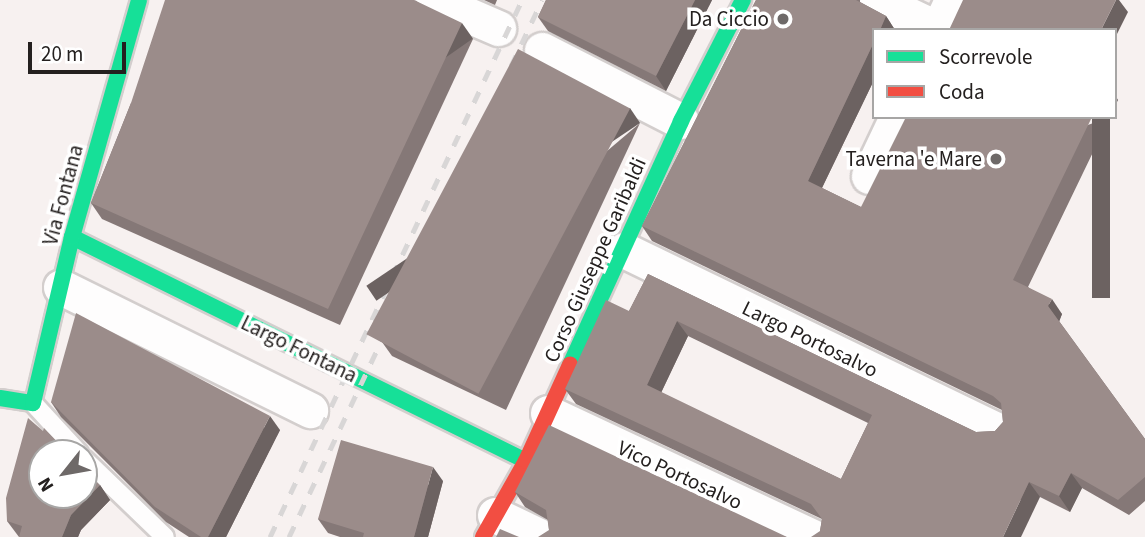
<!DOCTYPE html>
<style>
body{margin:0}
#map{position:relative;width:1145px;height:537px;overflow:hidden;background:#f7f1f0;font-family:"Source Sans 3",sans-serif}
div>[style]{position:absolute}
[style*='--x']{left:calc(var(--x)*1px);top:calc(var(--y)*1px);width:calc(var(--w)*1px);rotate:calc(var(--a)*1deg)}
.roads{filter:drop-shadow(2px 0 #d3cecd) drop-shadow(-2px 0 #d3cecd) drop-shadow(0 2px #d3cecd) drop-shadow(0 -2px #d3cecd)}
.lane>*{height:18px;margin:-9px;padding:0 9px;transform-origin:9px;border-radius:9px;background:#fefdfd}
.street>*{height:35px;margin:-17.5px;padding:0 17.5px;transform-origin:17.5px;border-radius:17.5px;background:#fefdfd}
.fast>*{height:16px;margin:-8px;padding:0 8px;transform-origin:8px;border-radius:8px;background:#16e098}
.jam>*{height:16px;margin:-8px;padding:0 8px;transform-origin:8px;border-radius:8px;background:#f24e42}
.rail>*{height:5px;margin-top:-2.5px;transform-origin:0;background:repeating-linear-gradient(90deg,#d8d6d6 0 12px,transparent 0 24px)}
.wall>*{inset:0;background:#857877}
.shaded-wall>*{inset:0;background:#6c6261;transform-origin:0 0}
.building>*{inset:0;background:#9b8c8a;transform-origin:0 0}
.dots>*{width:19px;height:19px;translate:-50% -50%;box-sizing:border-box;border:4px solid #fff;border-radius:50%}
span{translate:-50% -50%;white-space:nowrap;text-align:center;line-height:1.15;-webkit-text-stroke:7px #fff;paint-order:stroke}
.poi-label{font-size:21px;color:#24201f}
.right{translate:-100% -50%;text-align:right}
.street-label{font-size:21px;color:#24201f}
.legend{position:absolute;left:872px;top:28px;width:245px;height:91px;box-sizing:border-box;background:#fff;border:2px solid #a7a6a5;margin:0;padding:9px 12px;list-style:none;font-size:21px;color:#24201f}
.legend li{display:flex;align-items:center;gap:14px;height:35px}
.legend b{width:35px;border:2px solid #a7a6a5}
.north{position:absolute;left:28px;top:439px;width:70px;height:70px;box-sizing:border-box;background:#fff;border:2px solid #a7a6a5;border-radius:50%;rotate:239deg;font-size:19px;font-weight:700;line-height:28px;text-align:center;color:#24201f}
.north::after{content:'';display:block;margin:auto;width:24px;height:32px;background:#6e6968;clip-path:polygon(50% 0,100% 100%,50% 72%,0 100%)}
.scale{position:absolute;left:28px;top:42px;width:98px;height:32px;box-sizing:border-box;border:4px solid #24201f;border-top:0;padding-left:9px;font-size:21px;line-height:24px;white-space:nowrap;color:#24201f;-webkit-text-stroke:5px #fff;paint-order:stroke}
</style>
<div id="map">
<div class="roads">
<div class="lane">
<div style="--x:33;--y:403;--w:68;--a:47.4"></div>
<div style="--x:84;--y:459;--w:112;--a:43.9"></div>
</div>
<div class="street">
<div style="--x:433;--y:0;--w:71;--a:23.3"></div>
<div style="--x:877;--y:0;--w:70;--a:25.5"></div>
<div style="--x:938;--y:30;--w:33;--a:-65"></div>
<div style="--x:542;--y:50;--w:156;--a:27.1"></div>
<div style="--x:869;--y:176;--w:65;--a:-64.6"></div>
<div style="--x:624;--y:250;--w:412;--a:25.8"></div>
<div style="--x:61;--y:287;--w:278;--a:26.3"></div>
<div style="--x:548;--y:413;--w:293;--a:25.1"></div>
<div style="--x:495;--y:515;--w:51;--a:25.6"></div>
</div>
<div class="fast">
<div style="--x:72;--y:237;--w:506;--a:26.26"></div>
<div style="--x:570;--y:365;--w:268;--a:-65.5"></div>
<div style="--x:681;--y:121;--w:136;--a:-62.9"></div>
<div style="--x:0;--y:398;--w:33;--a:9"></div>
<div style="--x:33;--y:403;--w:171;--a:-76.8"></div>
<div style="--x:72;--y:237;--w:246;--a:-74.2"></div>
</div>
<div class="jam">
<div style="--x:483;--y:537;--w:87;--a:-60.5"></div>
<div style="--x:526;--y:461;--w:106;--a:-65.4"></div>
</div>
</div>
<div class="rail">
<div style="--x:511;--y:66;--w:73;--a:-64.8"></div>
<div style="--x:270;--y:537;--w:593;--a:-64.86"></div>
<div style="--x:289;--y:537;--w:296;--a:-64.8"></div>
</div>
<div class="wall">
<div style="clip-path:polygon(484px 0,497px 0,495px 5px)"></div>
<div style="clip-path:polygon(546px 0,712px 0,666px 91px,548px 31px,538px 17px)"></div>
<div style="clip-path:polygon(evenodd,756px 0,860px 0,860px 2px,886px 16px,895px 30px,874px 30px,874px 80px,822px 188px,861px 207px,1110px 117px,1028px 287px,1062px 314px,1059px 321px,1145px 439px,1145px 501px,1129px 515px,1082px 488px,1070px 512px,1040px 497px,820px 531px,822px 519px,576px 404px,565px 389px,629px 311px,648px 274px,976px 432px,995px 431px,1003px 422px,1002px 410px,652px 241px,642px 226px,756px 0,688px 336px,868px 423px,841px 479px,661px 393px,688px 336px)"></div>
<div style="clip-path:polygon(416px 1px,473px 39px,340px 325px,102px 219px,91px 203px,131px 103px)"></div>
<div style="clip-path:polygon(640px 123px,506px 410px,392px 356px,382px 342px)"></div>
<div style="clip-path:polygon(51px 402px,280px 430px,226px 537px,189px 537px,166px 522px,61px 417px)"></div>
<div style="clip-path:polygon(443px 481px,428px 537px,340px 537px,328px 533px,318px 519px)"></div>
<div style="clip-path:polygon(100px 485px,110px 500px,81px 530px,78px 537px,19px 537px,7px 521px)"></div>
<div style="clip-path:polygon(515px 492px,787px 537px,549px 530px,548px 520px,525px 507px)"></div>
</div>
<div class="shaded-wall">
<div style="clip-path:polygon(695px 0,712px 0,666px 91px,656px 76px)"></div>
<div style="clip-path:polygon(1116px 0,1119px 0,1128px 12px,1115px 38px,1115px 30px,1101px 30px)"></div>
<div style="clip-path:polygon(886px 16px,895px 30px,880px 30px)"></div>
<div style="left:462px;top:23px;width:19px;height:316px;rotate:55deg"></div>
<div style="clip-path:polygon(874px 42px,874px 80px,818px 196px,808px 181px)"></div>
<div style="clip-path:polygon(1115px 95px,1118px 100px,1115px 106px)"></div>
<div style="left:630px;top:108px;width:18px;height:318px;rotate:56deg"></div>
<div style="left:1092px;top:117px;width:18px;height:181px"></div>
<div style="clip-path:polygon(1052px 299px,1062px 314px,1059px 322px,1048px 306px)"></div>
<div style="clip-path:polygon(677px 321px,688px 336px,657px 401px,647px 385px)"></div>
<div style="clip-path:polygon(270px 416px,280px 430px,226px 537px,208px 537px)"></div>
<div style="clip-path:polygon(433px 467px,443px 481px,428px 537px,414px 537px)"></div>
<div style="clip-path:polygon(1071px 473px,1082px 488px,1070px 512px,1059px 496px)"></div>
<div style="clip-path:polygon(1029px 482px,1040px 497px,1021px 537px,1003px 537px)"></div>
<div style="clip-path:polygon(100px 485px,110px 500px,81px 530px,78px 537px,62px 537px,71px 515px)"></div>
</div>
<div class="building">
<div style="clip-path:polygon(165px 0,414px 0,462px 23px,328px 309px,91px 203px,131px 103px)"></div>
<div style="clip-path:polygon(546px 0,695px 0,656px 76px,538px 17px)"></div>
<div style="clip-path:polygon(evenodd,756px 0,856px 0,886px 16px,880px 30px,874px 30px,874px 42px,808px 181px,861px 207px,906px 117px,1092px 117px,1013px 280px,1052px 299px,1048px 306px,1145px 439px,1145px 477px,1118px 500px,1071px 473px,1059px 496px,1029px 482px,1003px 537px,811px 537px,820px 531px,822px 519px,811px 504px,565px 389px,606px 300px,629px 311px,648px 274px,976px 432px,995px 431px,1003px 422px,1001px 403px,993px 396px,642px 226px,756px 0,677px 321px,872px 415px,841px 479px,647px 385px,677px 321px)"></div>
<div style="clip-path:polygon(963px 0,1116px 0,1101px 30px,949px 30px)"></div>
<div style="left:518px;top:49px;width:127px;height:323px;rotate:28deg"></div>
<div style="clip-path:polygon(76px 313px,270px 416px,208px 537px,201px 537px,155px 507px,51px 402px)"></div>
<div style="clip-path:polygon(28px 418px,43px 431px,44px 428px,68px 453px,42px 453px,42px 495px,84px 495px,84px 469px,100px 485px,71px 515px,62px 537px,19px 537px,22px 526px,7px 521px,6px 498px)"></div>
<div style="clip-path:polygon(549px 425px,787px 537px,538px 537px,549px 530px,546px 510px,515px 492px)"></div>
<div style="clip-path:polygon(341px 440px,433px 467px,414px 537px,363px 537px,364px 533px,318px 519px)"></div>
<div style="clip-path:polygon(500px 529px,519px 537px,496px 537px)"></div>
</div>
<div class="dots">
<div style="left:783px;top:19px;background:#6e6968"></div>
<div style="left:996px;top:159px;background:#6e6968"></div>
</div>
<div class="poi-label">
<span class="right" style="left:769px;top:19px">Da Ciccio</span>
<span class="right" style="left:982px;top:159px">Taverna 'e Mare</span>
</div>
<div class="street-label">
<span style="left:63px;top:195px;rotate:-75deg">Via Fontana</span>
<span style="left:595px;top:260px;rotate:-66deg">Corso Giuseppe Garibaldi</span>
<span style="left:810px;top:339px;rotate:26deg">Largo Portosalvo</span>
<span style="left:299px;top:349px;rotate:26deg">Largo Fontana</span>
<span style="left:680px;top:475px;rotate:25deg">Vico Portosalvo</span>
</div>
<ul class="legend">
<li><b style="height:9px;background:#16e098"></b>Scorrevole</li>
<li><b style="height:9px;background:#f24e42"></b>Coda</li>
</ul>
<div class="north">N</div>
<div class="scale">20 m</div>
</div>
